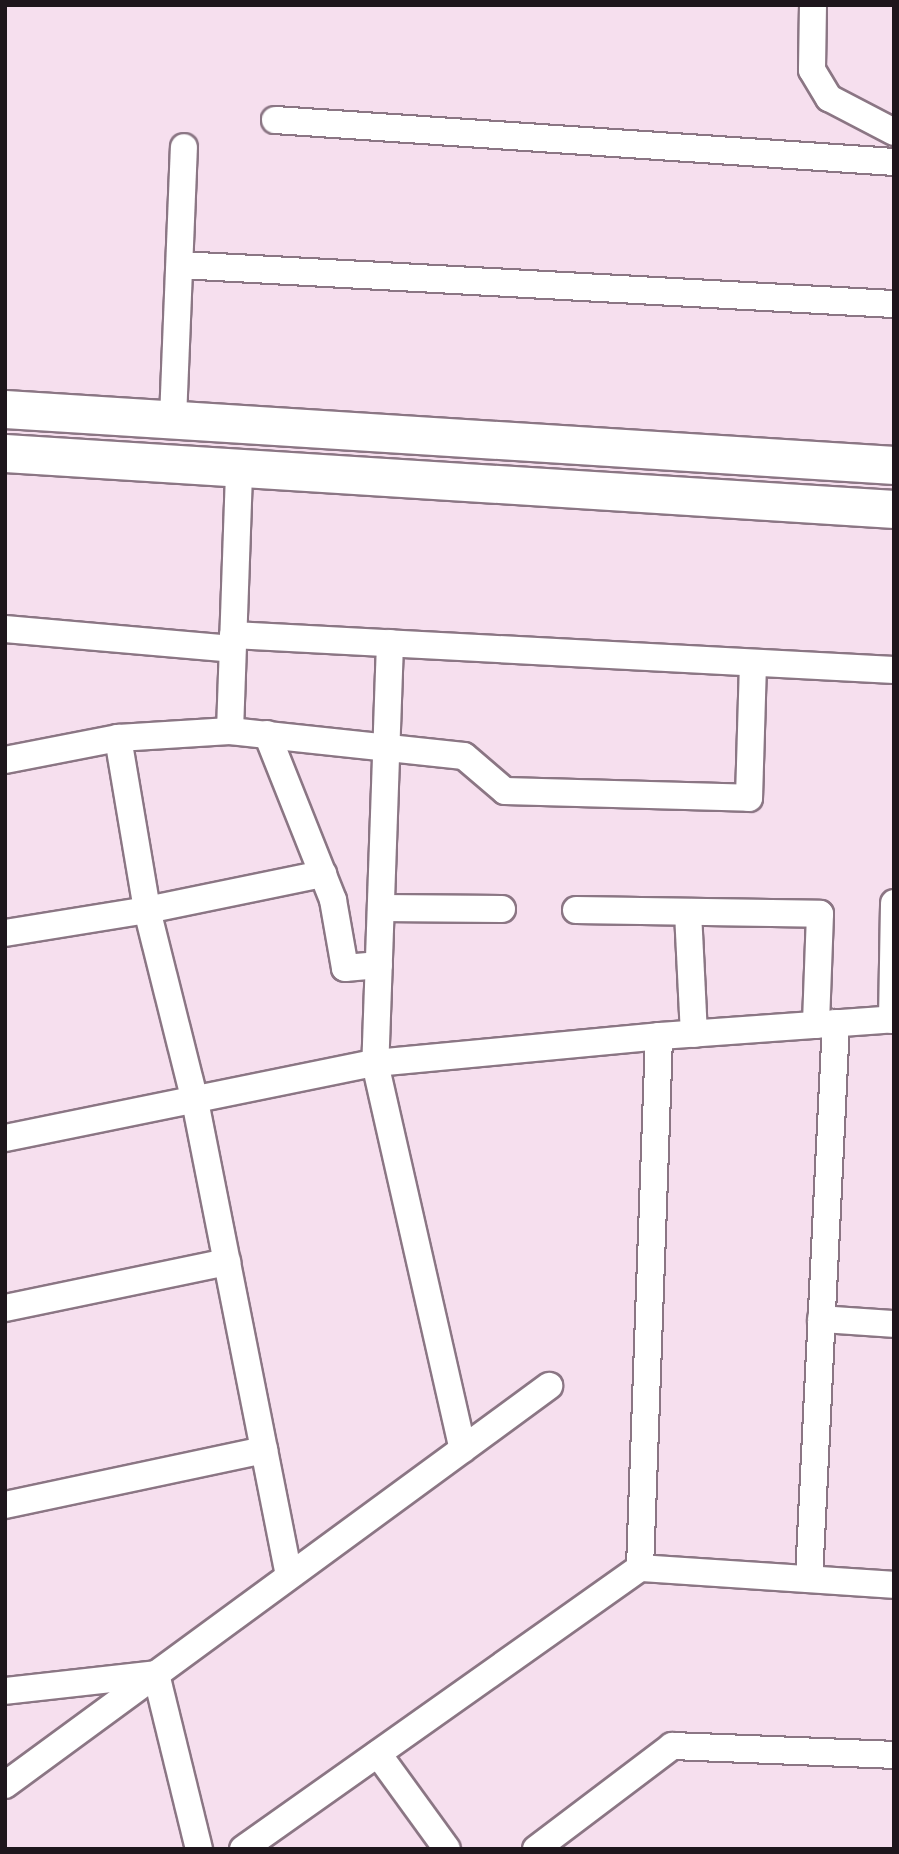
<!DOCTYPE html>
<style>
body{margin:0}
#map{position:relative;width:899px;height:1854px;overflow:hidden;background:#f6dfee;font-family:"Exo 2",sans-serif}
div>[style]{position:absolute}
[style*='--x']{left:calc(var(--x)*1px);top:calc(var(--y)*1px);width:calc(var(--w)*1px);rotate:calc(var(--a)*1deg)}
.roads{filter:drop-shadow(2px 0 #8b7684) drop-shadow(-2px 0 #8b7684) drop-shadow(0 2px #8b7684) drop-shadow(0 -2px #8b7684)}
.street>*{height:26px;margin:-13px;padding:0 13px;transform-origin:13px;border-radius:13px;background:#fff}
.secondary>*{height:37px;margin:-18.5px;padding:0 18.5px;transform-origin:18.5px;border-radius:18.5px;background:#fff}
span{translate:-50% -50%;white-space:nowrap;text-align:center;line-height:1.15;-webkit-text-stroke:6px #f6dfee;paint-order:stroke}
.frame{position:absolute;inset:0;border:7px solid #1e161c;pointer-events:none}
</style>
<div id="map">
<div class="roads">
<div class="street">
<div style="--x:813;--y:5;--w:65;--a:90.9"></div>
<div style="--x:812;--y:70;--w:33;--a:59"></div>
<div style="--x:829;--y:98;--w:73;--a:27.6"></div>
<div style="--x:275;--y:120;--w:620;--a:3.88"></div>
<div style="--x:180;--y:265;--w:715;--a:3.13"></div>
<div style="--x:173;--y:419;--w:272;--a:-87.7"></div>
<div style="--x:5;--y:629;--w:228;--a:5"></div>
<div style="--x:233;--y:635;--w:662;--a:3.03"></div>
<div style="--x:390;--y:643;--w:420;--a:92"></div>
<div style="--x:375;--y:1063;--w:396;--a:77.2"></div>
<div style="--x:230;--y:731;--w:263;--a:-88"></div>
<div style="--x:267;--y:734;--w:179;--a:68.3"></div>
<div style="--x:333;--y:900;--w:69;--a:80"></div>
<div style="--x:345;--y:968;--w:34;--a:-5"></div>
<div style="--x:118;--y:738;--w:174;--a:80.4"></div>
<div style="--x:147;--y:910;--w:197;--a:75.9"></div>
<div style="--x:195;--y:1101;--w:482;--a:78.8"></div>
<div style="--x:5;--y:760;--w:115;--a:-11"></div>
<div style="--x:118;--y:738;--w:112;--a:-3.6"></div>
<div style="--x:230;--y:731;--w:235;--a:6.1"></div>
<div style="--x:464;--y:756;--w:54;--a:40.5"></div>
<div style="--x:505;--y:791;--w:244;--a:1.6"></div>
<div style="--x:749;--y:798;--w:133;--a:-88.3"></div>
<div style="--x:381;--y:908;--w:121;--a:0.5"></div>
<div style="--x:576;--y:910;--w:244;--a:0.9"></div>
<div style="--x:820;--y:914;--w:111;--a:92.1"></div>
<div style="--x:688;--y:912;--w:122;--a:87.2"></div>
<div style="--x:5;--y:933;--w:144;--a:-9.2"></div>
<div style="--x:147;--y:910;--w:180;--a:-11.6"></div>
<div style="--x:892;--y:1020;--w:117;--a:-89"></div>
<div style="--x:5;--y:1138;--w:378;--a:-11.5"></div>
<div style="--x:375;--y:1063;--w:285;--a:-5.4"></div>
<div style="--x:659;--y:1036;--w:236;--a:-4.1"></div>
<div style="--x:5;--y:1308;--w:227;--a:-11.7"></div>
<div style="--x:821;--y:1319;--w:73;--a:3.9"></div>
<div style="--x:5;--y:1505;--w:265;--a:-12"></div>
<div style="--x:640;--y:1568;--w:532;--a:-87.95"></div>
<div style="--x:809;--y:1579;--w:557;--a:-87.22"></div>
<div style="--x:5;--y:1691;--w:152;--a:-6.4"></div>
<div style="--x:156;--y:1674;--w:180;--a:76.2"></div>
<div style="--x:378;--y:1754;--w:117;--a:54"></div>
<div style="--x:5;--y:1785;--w:675;--a:-36.26"></div>
<div style="--x:243;--y:1849;--w:486;--a:-35.3"></div>
<div style="--x:640;--y:1568;--w:255;--a:3.8"></div>
<div style="--x:536;--y:1849;--w:171;--a:-37.1"></div>
<div style="--x:672;--y:1746;--w:222;--a:2.3"></div>
</div>
<div class="secondary">
<div style="--x:5;--y:409;--w:891;--a:3.6"></div>
<div style="--x:5;--y:453;--w:891;--a:3.6"></div>
</div>
</div>
<div class="frame"></div>
</div>
